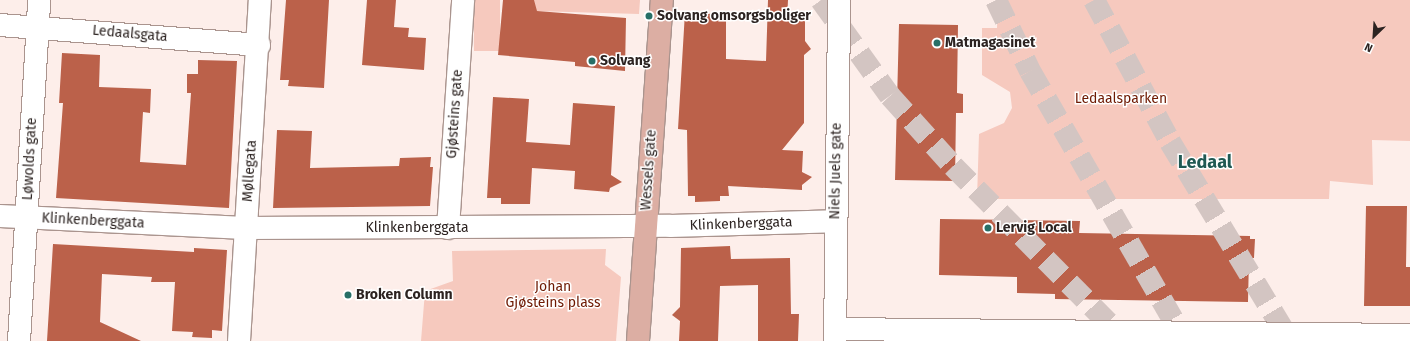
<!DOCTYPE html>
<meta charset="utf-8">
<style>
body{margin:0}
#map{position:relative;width:1410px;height:341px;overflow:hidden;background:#fdeeea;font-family:"Fira Sans",sans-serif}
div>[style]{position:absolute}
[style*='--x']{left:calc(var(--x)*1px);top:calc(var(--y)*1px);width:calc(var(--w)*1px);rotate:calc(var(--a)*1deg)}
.green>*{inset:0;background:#f6c9be;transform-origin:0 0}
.building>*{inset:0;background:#bb614a}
.highway-tunnel>*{height:22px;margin-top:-11px;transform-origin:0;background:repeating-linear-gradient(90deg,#d3c5c2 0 22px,transparent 0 33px)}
.roads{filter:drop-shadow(1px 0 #aa948e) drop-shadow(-1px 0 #aa948e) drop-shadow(0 1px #aa948e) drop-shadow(0 -1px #aa948e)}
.minor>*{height:22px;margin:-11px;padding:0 11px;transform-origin:11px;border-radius:11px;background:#fff}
.major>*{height:22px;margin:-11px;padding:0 11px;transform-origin:11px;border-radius:11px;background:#dcaea3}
.dots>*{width:11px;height:11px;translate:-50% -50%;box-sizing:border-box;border:2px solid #fff;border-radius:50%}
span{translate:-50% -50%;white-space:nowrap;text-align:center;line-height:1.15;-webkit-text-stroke:3px #fff;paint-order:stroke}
.poi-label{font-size:14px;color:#2c2321;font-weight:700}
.left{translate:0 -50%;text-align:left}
.street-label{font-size:14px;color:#2c2321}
.park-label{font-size:14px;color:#6e1902}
.district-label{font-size:18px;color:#205953;font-weight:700}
.north{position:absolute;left:1354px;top:16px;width:40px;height:40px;-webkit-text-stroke:3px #fff;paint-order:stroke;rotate:205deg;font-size:11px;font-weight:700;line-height:16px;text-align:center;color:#2c2321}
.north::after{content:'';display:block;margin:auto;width:14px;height:18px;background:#2c2321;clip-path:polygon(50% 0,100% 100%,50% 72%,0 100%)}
</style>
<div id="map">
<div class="green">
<div style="left:474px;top:0;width:26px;height:51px"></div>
<div style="clip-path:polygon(534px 0,640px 0,639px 14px,534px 11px)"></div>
<div style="clip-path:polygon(998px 0,1410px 0,1410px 141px,1372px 140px,1373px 185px,1330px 181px,1329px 199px,977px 199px,979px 134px,1004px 123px,1012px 108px,1010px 92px,982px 75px,982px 28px,997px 28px)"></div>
<div style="clip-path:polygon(606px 249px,605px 265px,621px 277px,616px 341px,421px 341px,425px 291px,453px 281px,452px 251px)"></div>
</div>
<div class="building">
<div style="clip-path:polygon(286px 0,329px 0,324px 88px,288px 86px,289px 80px,280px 80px)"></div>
<div style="clip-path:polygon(367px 0,396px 0,394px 27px,409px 28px,408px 37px,426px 38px,424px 70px,362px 65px)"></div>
<div style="clip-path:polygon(503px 0,534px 0,537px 11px,626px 18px,625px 71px,575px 66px,575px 62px,498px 55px)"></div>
<div style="clip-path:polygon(768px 0,788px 0,787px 21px,805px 21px,805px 41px,811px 49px,804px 55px,804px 123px,782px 150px,803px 151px,802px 172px,812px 177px,802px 185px,802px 190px,728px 186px,729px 196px,720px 196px,720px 201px,695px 202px,695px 196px,688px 196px,687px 130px,678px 129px,685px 12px,726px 15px,726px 59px,766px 61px)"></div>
<div style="clip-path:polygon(899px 24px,958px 25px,957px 93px,963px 94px,963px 113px,956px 113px,955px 181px,895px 180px)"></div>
<div style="clip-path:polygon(62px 53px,100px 55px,99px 87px,151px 89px,150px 113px,143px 112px,140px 162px,186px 165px,191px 93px,187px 93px,187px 74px,198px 74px,198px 60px,237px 61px,229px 208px,56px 198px,63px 103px,59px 103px)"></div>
<div style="clip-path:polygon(493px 97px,529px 99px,526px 142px,570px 145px,573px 103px,615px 106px,611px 175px,622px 182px,610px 188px,609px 192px,574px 189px,575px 171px,532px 168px,530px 204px,501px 204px,501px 198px,487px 198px)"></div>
<div style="clip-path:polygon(277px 130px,312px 131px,310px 168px,399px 166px,400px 158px,431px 157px,430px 167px,433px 167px,430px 206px,273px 208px)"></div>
<div style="clip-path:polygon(1366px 206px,1407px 206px,1406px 267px,1410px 267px,1410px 306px,1364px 306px)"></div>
<div style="clip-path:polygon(940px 219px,1080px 221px,1079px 233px,1250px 236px,1250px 239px,1255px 239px,1254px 258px,1249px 258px,1248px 302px,1055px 299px,1055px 294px,1017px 293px,1017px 277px,939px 275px)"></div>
<div style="clip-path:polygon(53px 244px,194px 252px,194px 248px,227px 250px,222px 331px,212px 330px,212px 338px,192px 337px,193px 332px,172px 331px,175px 282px,151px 282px,152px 277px,102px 274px,100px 322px,141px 341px,47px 341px)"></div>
<div style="clip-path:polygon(730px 246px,731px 259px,790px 258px,791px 314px,799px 314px,798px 341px,758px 341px,758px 285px,720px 286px,718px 341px,679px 341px,680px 321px,672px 315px,680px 307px,681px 248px)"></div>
</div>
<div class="highway-tunnel">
<div style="--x:821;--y:0;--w:118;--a:54.3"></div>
<div style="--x:890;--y:96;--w:94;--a:48"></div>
<div style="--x:953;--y:166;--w:246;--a:45.3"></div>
<div style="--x:996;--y:0;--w:79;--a:64.4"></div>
<div style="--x:1030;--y:71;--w:311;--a:60.1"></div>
<div style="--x:1094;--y:0;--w:161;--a:61.8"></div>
<div style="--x:1170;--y:142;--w:232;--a:58.9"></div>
</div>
<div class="roads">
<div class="minor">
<div style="--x:0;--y:25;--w:260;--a:4.4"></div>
<div style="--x:0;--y:216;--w:245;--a:2.8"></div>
<div style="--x:245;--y:228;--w:425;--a:-0.3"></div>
<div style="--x:670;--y:226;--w:164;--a:-1.7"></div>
<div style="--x:448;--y:228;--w:228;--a:-86.2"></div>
<div style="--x:836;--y:329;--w:574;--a:0.6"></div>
<div style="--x:19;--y:341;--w:342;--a:-86.6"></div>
<div style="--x:239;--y:341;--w:342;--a:-86.5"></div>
<div style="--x:835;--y:341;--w:341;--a:-89.3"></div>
</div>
<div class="major">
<div style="--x:638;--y:341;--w:342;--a:-86"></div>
</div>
</div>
<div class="dots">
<div style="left:649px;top:16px;background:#276f67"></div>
<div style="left:937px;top:43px;background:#276f67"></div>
<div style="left:592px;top:61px;background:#276f67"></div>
<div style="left:988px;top:228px;background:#276f67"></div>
<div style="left:348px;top:295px;background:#276f67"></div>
</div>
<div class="poi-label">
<span class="left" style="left:657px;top:16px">Solvang omsorgsboliger</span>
<span class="left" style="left:945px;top:43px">Matmagasinet</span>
<span class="left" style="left:600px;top:61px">Solvang</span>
<span class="left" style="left:996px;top:228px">Lervig Local</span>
<span class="left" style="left:356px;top:295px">Broken Column</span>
</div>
<div class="street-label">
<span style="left:130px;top:34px;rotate:5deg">Ledaalsgata</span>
<span style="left:455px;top:114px;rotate:-86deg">Gjøsteins gate</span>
<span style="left:30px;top:159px;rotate:-87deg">Løwolds gate</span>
<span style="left:649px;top:170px;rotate:-86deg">Wessels gate</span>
<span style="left:250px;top:171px;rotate:-86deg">Møllegata</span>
<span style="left:836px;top:171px;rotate:-89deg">Niels Juels gate</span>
<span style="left:93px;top:221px;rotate:3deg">Klinkenberggata</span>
<span style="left:741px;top:224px;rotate:-2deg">Klinkenberggata</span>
<span style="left:417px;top:228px">Klinkenberggata</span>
</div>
<div class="park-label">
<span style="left:1121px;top:99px">Ledaalsparken</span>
<span style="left:553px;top:295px">Johan<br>Gjøsteins plass</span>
</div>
<div class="district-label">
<span style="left:1205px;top:162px">Ledaal</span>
</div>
<div class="north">N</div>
</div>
